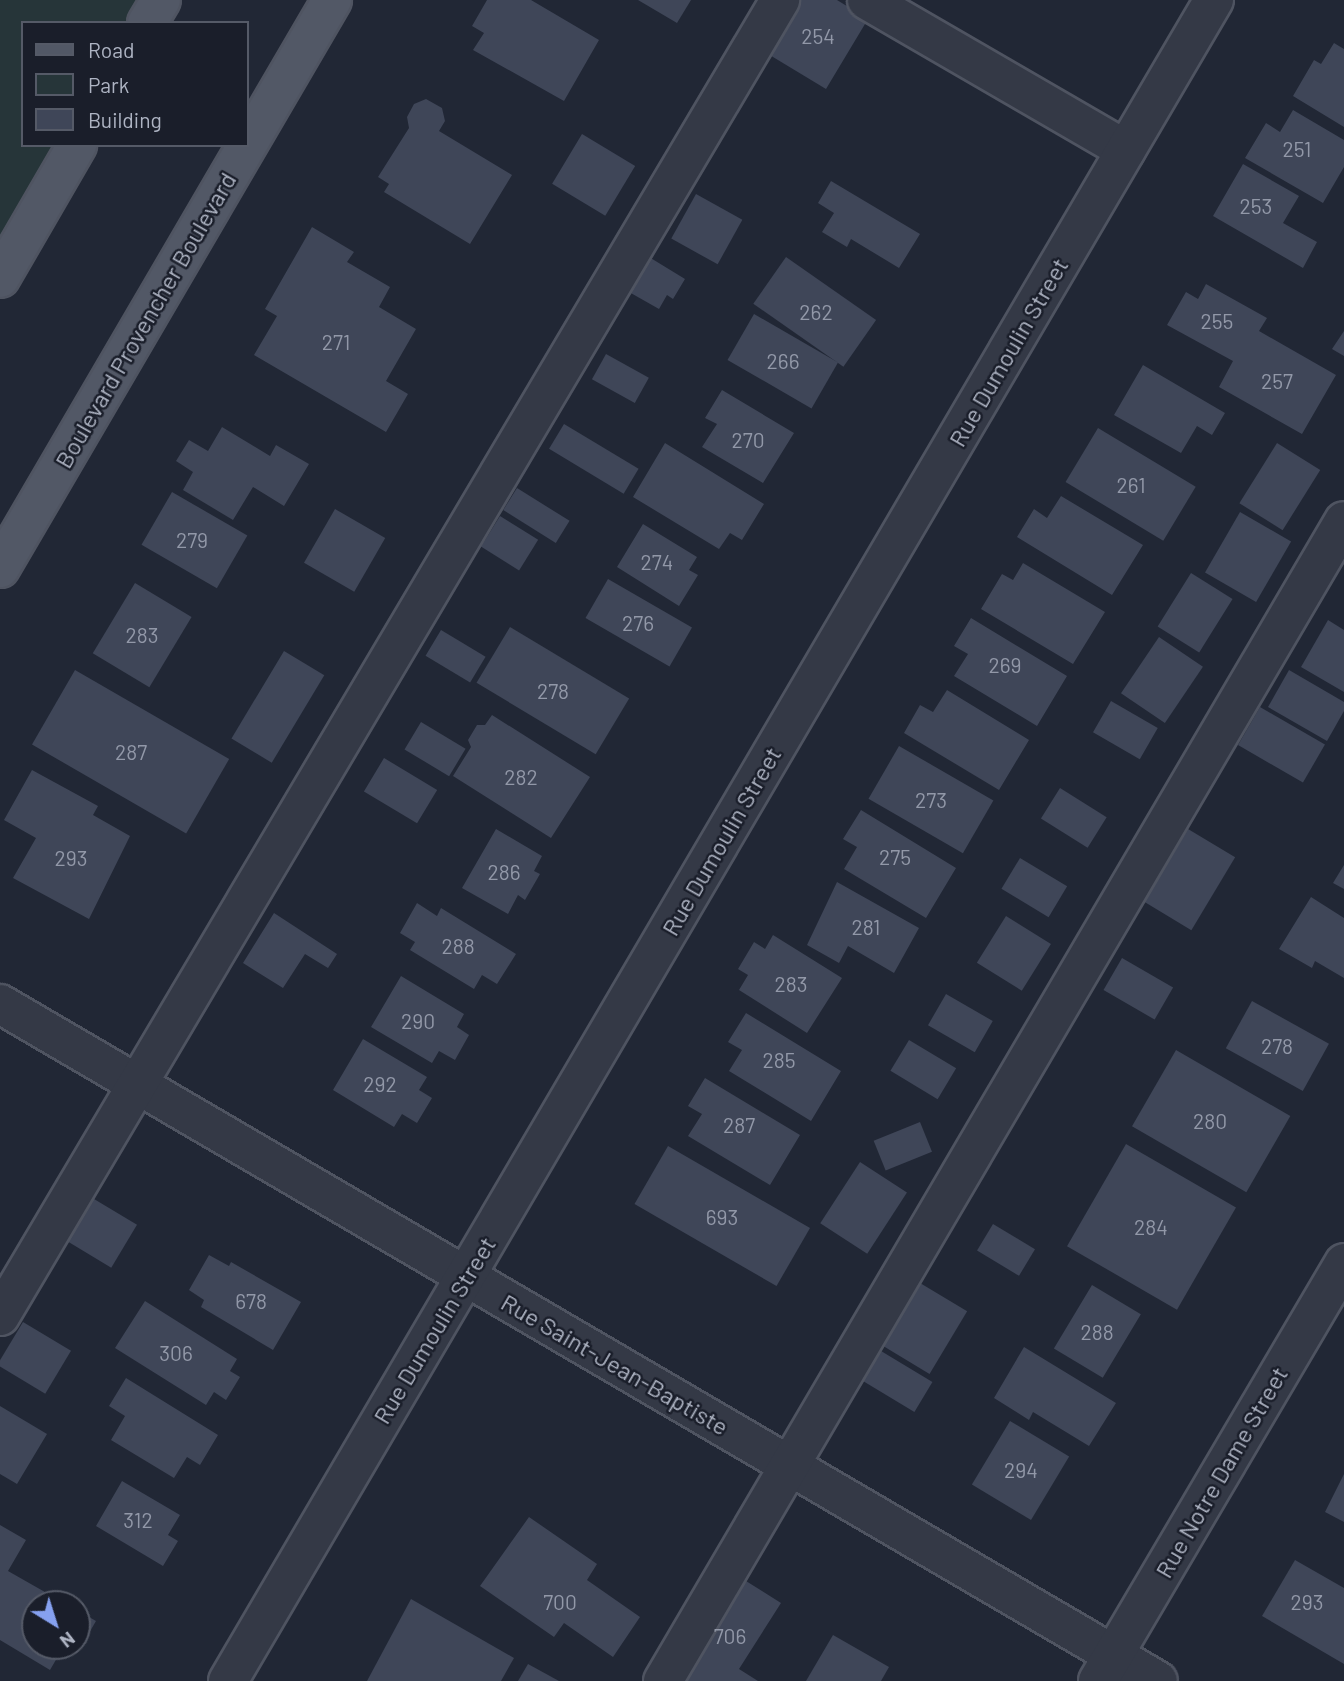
<!DOCTYPE html>
<style>
body{margin:0}
#map{position:relative;width:1344px;height:1681px;overflow:hidden;background:#212735;font-family:Barlow,sans-serif}
div>[style]{position:absolute}
[style*='--x']{left:calc(var(--x)*1px);top:calc(var(--y)*1px);width:calc(var(--w)*1px);rotate:calc(var(--a)*1deg)}
.green>*{inset:0;background:#263539}
.building>*{inset:0;background:#3f4658;transform-origin:0 0}
.roads{filter:drop-shadow(2px 0 #4f5461) drop-shadow(-2px 0 #4f5461) drop-shadow(0 2px #4f5461) drop-shadow(0 -2px #4f5461)}
.minor>*{height:38px;margin:-19px;padding:0 19px;transform-origin:19px;border-radius:19px;background:#343946}
.major>*{height:38px;margin:-19px;padding:0 19px;transform-origin:19px;border-radius:19px;background:#525866}
span{translate:-50% -50%;white-space:nowrap;text-align:center;line-height:1.15;-webkit-text-stroke:5px #1a1e2a;paint-order:stroke}
.number-label{font-size:21px;color:#9298a8}
.number-label span{-webkit-text-stroke-width:0}
.street-label{font-size:24px;color:#aeb4c3}
.legend{position:absolute;left:21px;top:21px;width:228px;height:126px;box-sizing:border-box;background:#1a1e2a;border:2px solid #555a67;margin:0;padding:9px 12px;list-style:none;font-size:21px;color:#aeb4c3}
.legend li{display:flex;align-items:center;gap:14px;height:35px}
.legend b{width:35px;border:2px solid #555a67}
.north{position:absolute;left:21px;top:1590px;width:70px;height:70px;box-sizing:border-box;background:#1a1e2a;border:2px solid #555a67;border-radius:50%;rotate:142deg;font-size:19px;font-weight:700;line-height:28px;text-align:center;color:#aeb4c3}
.north::after{content:'';display:block;margin:auto;width:24px;height:32px;background:#86a1f0;clip-path:polygon(50% 0,100% 100%,50% 72%,0 100%)}
</style>
<div id="map">
<div class="green">
<div style="clip-path:polygon(0 0,161px 0,147px 23px,23px 23px,23px 145px,77px 145px,0 278px)"></div>
</div>
<div class="building">
<div style="clip-path:polygon(487px 0,531px 0,599px 40px,564px 101px,473px 50px,484px 33px,472px 26px)"></div>
<div style="clip-path:polygon(638px 0,691px 0,677px 23px)"></div>
<div style="clip-path:polygon(800px 0,837px 0,868px 19px,826px 89px,768px 54px)"></div>
<div style="clip-path:polygon(1334px 43px,1344px 49px,1344px 127px,1293px 96px,1314px 60px,1321px 64px)"></div>
<div style="clip-path:polygon(426px 99px,442px 108px,445px 121px,439px 131px,512px 175px,470px 244px,384px 192px,389px 184px,378px 177px,409px 128px,407px 117px,414px 104px)"></div>
<div style="clip-path:polygon(1293px 110px,1344px 140px,1344px 167px,1323px 203px,1245px 158px,1266px 123px,1280px 132px)"></div>
<div style="left:582px;top:134px;width:62px;height:58px;rotate:31deg"></div>
<div style="clip-path:polygon(1243px 164px,1299px 196px,1283px 223px,1317px 242px,1303px 268px,1213px 216px)"></div>
<div style="clip-path:polygon(831px 181px,920px 234px,899px 268px,851px 239px,847px 247px,822px 232px,834px 213px,818px 203px)"></div>
<div style="left:696px;top:194px;width:53px;height:51px;rotate:29deg"></div>
<div style="clip-path:polygon(312px 227px,354px 252px,347px 262px,390px 287px,379px 307px,416px 329px,386px 381px,408px 394px,386px 432px,254px 355px,277px 316px,265px 309px)"></div>
<div style="clip-path:polygon(649px 257px,685px 279px,673px 299px,667px 295px,659px 309px,629px 292px)"></div>
<div style="left:786px;top:257px;width:110px;height:57px;rotate:35deg"></div>
<div style="clip-path:polygon(1206px 284px,1267px 318px,1259px 331px,1336px 375px,1302px 434px,1219px 387px,1233px 361px,1167px 325px,1186px 292px,1198px 299px)"></div>
<div style="left:754px;top:314px;width:97px;height:53px;rotate:30deg"></div>
<div style="clip-path:polygon(1344px 331px,1344px 356px,1332px 349px)"></div>
<div style="left:606px;top:354px;width:49px;height:29px;rotate:29deg"></div>
<div style="clip-path:polygon(1143px 365px,1225px 413px,1212px 435px,1197px 426px,1181px 453px,1114px 415px)"></div>
<div style="clip-path:polygon(722px 390px,794px 433px,763px 483px,702px 447px,717px 424px,705px 418px)"></div>
<div style="left:564px;top:424px;width:87px;height:29px;rotate:31deg"></div>
<div style="clip-path:polygon(222px 427px,270px 456px,276px 445px,309px 464px,284px 506px,253px 487px,233px 520px,183px 490px,193px 472px,176px 461px,189px 440px,208px 451px)"></div>
<div style="left:1098px;top:428px;width:114px;height:63px;rotate:31deg"></div>
<div style="clip-path:polygon(665px 443px,764px 504px,742px 540px,730px 533px,719px 549px,633px 497px)"></div>
<div style="left:1277px;top:443px;width:51px;height:71px;rotate:32deg"></div>
<div style="left:517px;top:488px;width:62px;height:26px;rotate:32deg"></div>
<div style="left:172px;top:492px;width:87px;height:61px;rotate:30deg"></div>
<div style="clip-path:polygon(1061px 496px,1143px 545px,1112px 595px,1017px 537px,1034px 509px,1047px 518px)"></div>
<div style="left:335px;top:509px;width:58px;height:62px;rotate:30deg"></div>
<div style="left:1240px;top:512px;width:59px;height:70px;rotate:30deg"></div>
<div style="left:500px;top:516px;width:45px;height:36px;rotate:32deg"></div>
<div style="clip-path:polygon(643px 524px,697px 557px,689px 570px,698px 575px,679px 606px,617px 567px)"></div>
<div style="clip-path:polygon(1023px 563px,1105px 612px,1073px 664px,981px 609px,1002px 574px,1013px 580px)"></div>
<div style="left:1191px;top:573px;width:49px;height:63px;rotate:32deg"></div>
<div style="left:608px;top:579px;width:97px;height:45px;rotate:30deg"></div>
<div style="left:135px;top:583px;width:66px;height:82px;rotate:31deg"></div>
<div style="clip-path:polygon(971px 618px,1067px 676px,1037px 726px,954px 676px,968px 654px,954px 646px)"></div>
<div style="clip-path:polygon(1328px 620px,1344px 630px,1344px 692px,1301px 667px)"></div>
<div style="left:510px;top:627px;width:139px;height:65px;rotate:31deg"></div>
<div style="left:441px;top:630px;width:52px;height:30px;rotate:31deg"></div>
<div style="left:1159px;top:637px;width:53px;height:68px;rotate:34deg"></div>
<div style="left:284px;top:651px;width:47px;height:102px;rotate:31deg"></div>
<div style="left:75px;top:670px;width:178px;height:86px;rotate:30deg"></div>
<div style="clip-path:polygon(1289px 670px,1344px 702px,1344px 711px,1327px 741px,1268px 707px)"></div>
<div style="clip-path:polygon(947px 690px,1029px 740px,999px 790px,904px 733px,920px 705px,933px 712px)"></div>
<div style="left:1111px;top:701px;width:54px;height:36px;rotate:30deg"></div>
<div style="left:1260px;top:707px;width:75px;height:44px;rotate:30deg"></div>
<div style="clip-path:polygon(492px 715px,590px 777px,551px 838px,453px 776px,471px 747px,468px 740px,477px 725px,485px 725px)"></div>
<div style="left:421px;top:722px;width:52px;height:32px;rotate:31deg"></div>
<div style="left:899px;top:746px;width:109px;height:61px;rotate:30deg"></div>
<div style="left:384px;top:758px;width:62px;height:39px;rotate:31deg"></div>
<div style="clip-path:polygon(32px 770px,98px 806px,93px 815px,130px 836px,89px 919px,13px 878px,36px 838px,4px 820px)"></div>
<div style="left:1060px;top:788px;width:55px;height:36px;rotate:32deg"></div>
<div style="clip-path:polygon(861px 810px,956px 868px,926px 918px,844px 869px,857px 847px,843px 839px)"></div>
<div style="clip-path:polygon(496px 829px,542px 856px,534px 871px,540px 874px,525px 900px,518px 895px,508px 914px,462px 888px)"></div>
<div style="left:1188px;top:829px;width:55px;height:85px;rotate:31deg"></div>
<div style="left:1020px;top:858px;width:55px;height:36px;rotate:31deg"></div>
<div style="clip-path:polygon(1344px 865px,1344px 889px,1333px 883px)"></div>
<div style="clip-path:polygon(837px 882px,919px 928px,894px 973px,848px 946px,839px 963px,807px 945px)"></div>
<div style="clip-path:polygon(1311px 897px,1344px 918px,1344px 978px,1315px 961px,1312px 968px,1279px 949px)"></div>
<div style="clip-path:polygon(417px 903px,437px 916px,441px 908px,516px 954px,497px 984px,482px 975px,474px 989px,410px 950px,415px 942px,400px 933px)"></div>
<div style="clip-path:polygon(274px 913px,337px 954px,328px 968px,305px 954px,283px 988px,243px 963px)"></div>
<div style="left:1006px;top:916px;width:53px;height:55px;rotate:32deg"></div>
<div style="clip-path:polygon(773px 935px,842px 978px,807px 1033px,739px 990px,748px 975px,738px 969px,754px 942px,765px 949px)"></div>
<div style="left:1122px;top:958px;width:59px;height:37px;rotate:30deg"></div>
<div style="clip-path:polygon(401px 976px,464px 1014px,457px 1027px,469px 1035px,455px 1060px,439px 1051px,432px 1063px,371px 1027px)"></div>
<div style="left:946px;top:994px;width:54px;height:36px;rotate:30deg"></div>
<div style="left:1252px;top:1001px;width:88px;height:54px;rotate:29deg"></div>
<div style="clip-path:polygon(746px 1013px,841px 1071px,811px 1121px,729px 1071px,742px 1050px,728px 1042px)"></div>
<div style="clip-path:polygon(363px 1039px,427px 1077px,419px 1090px,432px 1098px,417px 1123px,402px 1114px,394px 1127px,333px 1090px)"></div>
<div style="left:909px;top:1040px;width:55px;height:36px;rotate:31deg"></div>
<div style="left:1176px;top:1050px;width:132px;height:88px;rotate:30deg"></div>
<div style="clip-path:polygon(705px 1078px,800px 1135px,770px 1185px,688px 1136px,702px 1114px,688px 1106px)"></div>
<div style="left:920px;top:1122px;width:32px;height:50px;rotate:68deg"></div>
<div style="left:1126px;top:1144px;width:127px;height:118px;rotate:30deg"></div>
<div style="left:668px;top:1146px;width:164px;height:67px;rotate:30deg"></div>
<div style="left:860px;top:1162px;width:56px;height:73px;rotate:33deg"></div>
<div style="left:89px;top:1196px;width:56px;height:50px;rotate:31deg"></div>
<div style="left:993px;top:1224px;width:49px;height:31px;rotate:31deg"></div>
<div style="clip-path:polygon(209px 1255px,229px 1266px,231px 1262px,301px 1302px,273px 1350px,201px 1307px,204px 1300px,189px 1290px)"></div>
<div style="left:920px;top:1283px;width:55px;height:73px;rotate:31deg"></div>
<div style="left:1092px;top:1285px;width:57px;height:74px;rotate:31deg"></div>
<div style="clip-path:polygon(145px 1301px,237px 1359px,230px 1371px,240px 1377px,226px 1400px,214px 1392px,206px 1405px,115px 1348px)"></div>
<div style="left:23px;top:1322px;width:56px;height:50px;rotate:31deg"></div>
<div style="clip-path:polygon(1024px 1347px,1116px 1403px,1089px 1446px,1033px 1412px,1029px 1420px,994px 1398px)"></div>
<div style="left:881px;top:1351px;width:60px;height:35px;rotate:31deg"></div>
<div style="clip-path:polygon(126px 1378px,218px 1435px,200px 1465px,187px 1457px,174px 1478px,111px 1440px,125px 1416px,109px 1406px)"></div>
<div style="clip-path:polygon(0 1406px,47px 1434px,17px 1484px,0 1474px)"></div>
<div style="left:1010px;top:1421px;width:69px;height:74px;rotate:31deg"></div>
<div style="clip-path:polygon(1344px 1474px,1344px 1522px,1325px 1512px)"></div>
<div style="clip-path:polygon(122px 1481px,180px 1515px,168px 1535px,178px 1541px,163px 1566px,96px 1526px)"></div>
<div style="clip-path:polygon(529px 1517px,597px 1564px,587px 1580px,640px 1617px,613px 1657px,564px 1623px,554px 1637px,480px 1586px)"></div>
<div style="clip-path:polygon(0 1525px,26px 1540px,8px 1571px,66px 1604px,35px 1604px,35px 1646px,64px 1646px,50px 1670px,0 1640px)"></div>
<div style="clip-path:polygon(1295px 1560px,1344px 1588px,1344px 1664px,1262px 1616px)"></div>
<div style="clip-path:polygon(738px 1576px,781px 1603px,739px 1669px,758px 1681px,687px 1681px,677px 1675px)"></div>
<div style="clip-path:polygon(411px 1599px,514px 1658px,501px 1681px,367px 1681px)"></div>
<div style="clip-path:polygon(77px 1610px,96px 1621px,78px 1652px,68px 1646px,77px 1646px)"></div>
<div style="clip-path:polygon(833px 1635px,889px 1667px,881px 1681px,806px 1681px)"></div>
<div style="clip-path:polygon(528px 1664px,559px 1681px,518px 1681px)"></div>
</div>
<div class="roads">
<div class="minor">
<div style="--x:867;--y:0;--w:299;--a:30.1"></div>
<div style="--x:0;--y:1004;--w:1341;--a:30.31"></div>
<div style="--x:0;--y:1316;--w:1530;--a:-59.34"></div>
<div style="--x:228;--y:1681;--w:1949;--a:-59.61"></div>
<div style="--x:663;--y:1681;--w:1345;--a:-59.58"></div>
<div style="--x:1098;--y:1681;--w:485;--a:-59.5"></div>
</div>
<div class="major">
<div style="--x:147;--y:23;--w:27;--a:-59"></div>
<div style="--x:0;--y:278;--w:154;--a:-59.9"></div>
<div style="--x:0;--y:568;--w:658;--a:-59.69"></div>
</div>
</div>
<div class="number-label">
<span style="left:818px;top:36px">254</span>
<span style="left:1297px;top:149px">251</span>
<span style="left:1256px;top:206px">253</span>
<span style="left:816px;top:312px">262</span>
<span style="left:1217px;top:321px">255</span>
<span style="left:336px;top:342px">271</span>
<span style="left:783px;top:361px">266</span>
<span style="left:1277px;top:381px">257</span>
<span style="left:748px;top:440px">270</span>
<span style="left:1131px;top:485px">261</span>
<span style="left:192px;top:540px">279</span>
<span style="left:657px;top:562px">274</span>
<span style="left:638px;top:623px">276</span>
<span style="left:142px;top:635px">283</span>
<span style="left:1005px;top:665px">269</span>
<span style="left:553px;top:691px">278</span>
<span style="left:131px;top:752px">287</span>
<span style="left:521px;top:777px">282</span>
<span style="left:931px;top:800px">273</span>
<span style="left:895px;top:857px">275</span>
<span style="left:71px;top:858px">293</span>
<span style="left:504px;top:872px">286</span>
<span style="left:866px;top:927px">281</span>
<span style="left:458px;top:946px">288</span>
<span style="left:791px;top:984px">283</span>
<span style="left:418px;top:1021px">290</span>
<span style="left:1277px;top:1046px">278</span>
<span style="left:779px;top:1060px">285</span>
<span style="left:380px;top:1084px">292</span>
<span style="left:1210px;top:1121px">280</span>
<span style="left:739px;top:1125px">287</span>
<span style="left:722px;top:1217px">693</span>
<span style="left:1151px;top:1227px">284</span>
<span style="left:251px;top:1301px">678</span>
<span style="left:1097px;top:1332px">288</span>
<span style="left:176px;top:1353px">306</span>
<span style="left:1021px;top:1470px">294</span>
<span style="left:138px;top:1520px">312</span>
<span style="left:560px;top:1602px">700</span>
<span style="left:1307px;top:1602px">293</span>
<span style="left:730px;top:1636px">706</span>
</div>
<div class="street-label">
<span style="left:145px;top:320px;rotate:-60deg">Boulevard Provencher Boulevard</span>
<span style="left:1008px;top:352px;rotate:-60deg">Rue Dumoulin Street</span>
<span style="left:721px;top:841px;rotate:-60deg">Rue Dumoulin Street</span>
<span style="left:434px;top:1330px;rotate:-59deg">Rue Dumoulin Street</span>
<span style="left:615px;top:1364px;rotate:30deg">Rue Saint-Jean-Baptiste</span>
<span style="left:1221px;top:1472px;rotate:-60deg">Rue Notre Dame Street</span>
</div>
<ul class="legend">
<li><b style="height:9px;background:#525866"></b>Road</li>
<li><b style="height:19px;background:#263539"></b>Park</li>
<li><b style="height:19px;background:#3f4658"></b>Building</li>
</ul>
<div class="north">N</div>
</div>
